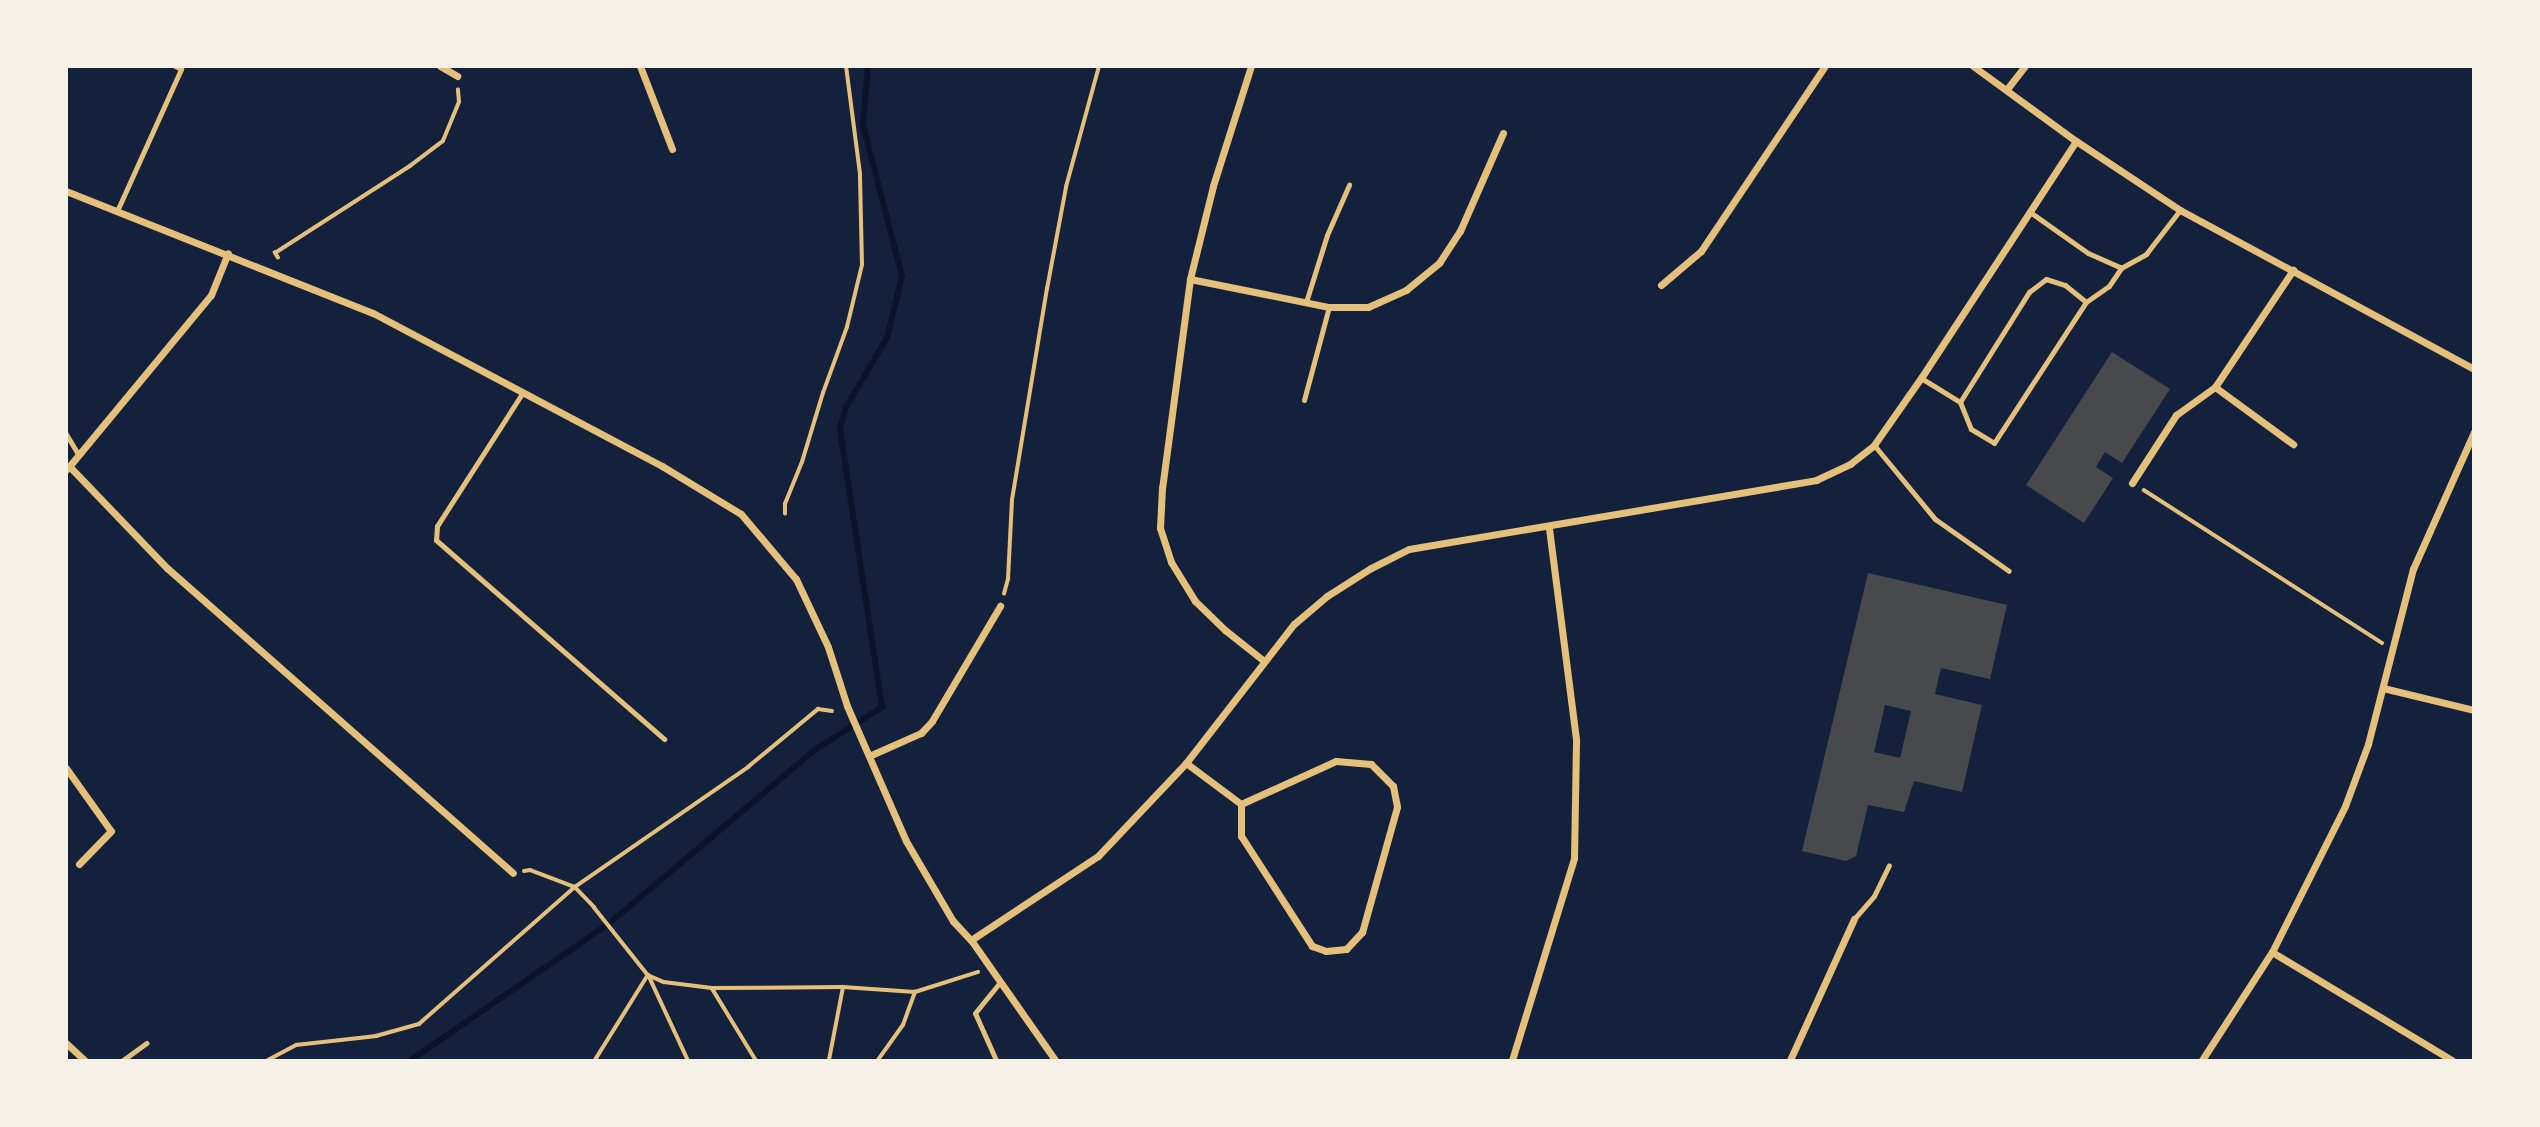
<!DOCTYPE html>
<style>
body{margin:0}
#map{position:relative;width:2540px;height:1127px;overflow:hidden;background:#14213d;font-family:"Fira Sans",sans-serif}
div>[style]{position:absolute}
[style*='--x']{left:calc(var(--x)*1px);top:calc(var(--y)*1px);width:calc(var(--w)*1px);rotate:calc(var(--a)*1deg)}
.stream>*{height:6px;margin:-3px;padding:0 3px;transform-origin:3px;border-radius:3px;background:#0b132b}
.building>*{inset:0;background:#48494c}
.path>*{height:3.5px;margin:-1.75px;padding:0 1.75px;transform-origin:1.75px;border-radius:1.75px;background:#e5c07b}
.service>*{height:5px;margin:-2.5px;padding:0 2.5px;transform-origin:2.5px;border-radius:2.5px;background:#e5c07b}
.minor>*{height:7px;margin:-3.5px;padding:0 3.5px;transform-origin:3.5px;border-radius:3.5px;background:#e5c07b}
span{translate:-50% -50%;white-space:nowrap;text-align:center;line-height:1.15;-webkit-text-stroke:5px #f6f1e7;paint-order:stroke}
.frame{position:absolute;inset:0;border:68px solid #f6f1e7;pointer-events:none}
</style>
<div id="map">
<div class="stream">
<div style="--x:411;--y:1060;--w:243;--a:-34.6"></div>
<div style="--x:611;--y:922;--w:265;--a:-40.2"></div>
<div style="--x:813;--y:751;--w:82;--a:-32.5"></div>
<div style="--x:882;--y:707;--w:282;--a:-98.6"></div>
<div style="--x:840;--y:428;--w:22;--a:-74"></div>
<div style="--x:846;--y:407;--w:80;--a:-59.3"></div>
<div style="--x:887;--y:338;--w:64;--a:-76.4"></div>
<div style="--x:902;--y:276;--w:156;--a:-104.5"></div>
<div style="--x:863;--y:125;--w:59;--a:-85.2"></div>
</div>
<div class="building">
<div style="clip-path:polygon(2112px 352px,2170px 389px,2122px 463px,2105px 452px,2096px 467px,2113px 478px,2084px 523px,2026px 485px)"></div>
<div style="clip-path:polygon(evenodd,1868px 573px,2007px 605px,1990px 679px,1941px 668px,1935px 694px,1982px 705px,1962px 792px,1914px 781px,1904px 812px,1868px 805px,1856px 856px,1846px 861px,1802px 851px,1868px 573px,1885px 705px,1911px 711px,1900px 758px,1874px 752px,1885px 705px)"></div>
</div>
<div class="path">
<div style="--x:278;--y:258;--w:6;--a:-121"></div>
<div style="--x:275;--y:253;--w:161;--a:-32.8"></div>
<div style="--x:410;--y:166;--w:41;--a:-37.1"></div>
<div style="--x:443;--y:141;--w:42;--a:-67.7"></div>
<div style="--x:459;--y:102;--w:12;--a:-95"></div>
<div style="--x:2144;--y:490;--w:283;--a:32.7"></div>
<div style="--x:785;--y:514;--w:10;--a:-90"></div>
<div style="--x:785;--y:504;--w:45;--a:-68"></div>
<div style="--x:802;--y:462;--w:72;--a:-73.1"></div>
<div style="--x:823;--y:393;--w:70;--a:-70"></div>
<div style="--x:847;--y:327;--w:64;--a:-76.4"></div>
<div style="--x:862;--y:265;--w:91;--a:-91.3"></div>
<div style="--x:860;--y:174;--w:109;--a:-97.4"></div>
<div style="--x:1004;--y:594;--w:16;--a:-75"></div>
<div style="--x:1008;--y:579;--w:79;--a:-87.1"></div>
<div style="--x:1012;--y:500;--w:214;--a:-80.6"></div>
<div style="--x:1047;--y:289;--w:104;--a:-79.4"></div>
<div style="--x:1066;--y:187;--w:125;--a:-74.7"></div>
<div style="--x:524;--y:871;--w:6;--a:-9"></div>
<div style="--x:530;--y:870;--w:48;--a:20.7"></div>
<div style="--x:575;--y:887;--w:28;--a:46"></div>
<div style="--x:594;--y:907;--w:87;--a:51.5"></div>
<div style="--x:648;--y:975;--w:17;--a:24"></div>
<div style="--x:664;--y:982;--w:48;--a:7.1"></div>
<div style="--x:712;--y:988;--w:131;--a:-0.4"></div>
<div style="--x:843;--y:987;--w:72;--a:4"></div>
<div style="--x:915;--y:992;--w:66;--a:-17.6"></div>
<div style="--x:650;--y:978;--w:90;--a:65.1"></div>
<div style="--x:712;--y:988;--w:84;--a:58.6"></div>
<div style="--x:268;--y:1060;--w:32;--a:-28"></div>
<div style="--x:296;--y:1045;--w:81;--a:-6.4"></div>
<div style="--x:376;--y:1036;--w:45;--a:-15.6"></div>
<div style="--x:419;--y:1024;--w:208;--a:-41.3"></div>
<div style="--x:575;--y:887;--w:211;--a:-34.7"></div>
<div style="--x:748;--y:767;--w:91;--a:-39.6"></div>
<div style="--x:818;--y:709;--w:14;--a:8"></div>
<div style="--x:595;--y:1060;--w:100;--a:-58.1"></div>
<div style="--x:829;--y:1060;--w:74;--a:-79.1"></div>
<div style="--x:878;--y:1060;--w:43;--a:-54.5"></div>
<div style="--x:903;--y:1025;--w:35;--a:-70"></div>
</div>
<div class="service">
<div style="--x:117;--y:211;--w:156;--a:-65.7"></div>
<div style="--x:181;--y:69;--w:7;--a:-153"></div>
<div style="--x:2030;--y:212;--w:71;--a:35.3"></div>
<div style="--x:2088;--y:253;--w:36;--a:24"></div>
<div style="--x:2121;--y:268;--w:29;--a:-29"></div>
<div style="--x:2146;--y:254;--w:56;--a:-52.3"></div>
<div style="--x:1306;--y:302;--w:70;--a:-72.6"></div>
<div style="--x:1327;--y:235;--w:55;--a:-66.3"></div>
<div style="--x:1921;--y:378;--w:46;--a:31.6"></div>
<div style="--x:1960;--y:402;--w:29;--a:68"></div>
<div style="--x:1971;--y:429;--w:27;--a:31"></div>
<div style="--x:1994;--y:443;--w:168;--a:-56.9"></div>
<div style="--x:2086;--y:302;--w:28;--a:-35"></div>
<div style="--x:2109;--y:286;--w:22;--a:-56"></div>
<div style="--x:523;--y:392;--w:159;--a:122.7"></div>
<div style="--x:437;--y:526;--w:14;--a:94"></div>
<div style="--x:436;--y:540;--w:303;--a:41.1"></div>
<div style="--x:1304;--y:400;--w:96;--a:-75"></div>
<div style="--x:1960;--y:402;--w:130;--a:-57.9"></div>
<div style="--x:2029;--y:292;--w:21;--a:-37"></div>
<div style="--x:2046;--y:279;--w:20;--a:18"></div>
<div style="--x:2065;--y:285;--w:27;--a:39"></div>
<div style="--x:66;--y:434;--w:23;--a:59"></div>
<div style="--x:1874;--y:445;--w:96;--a:50.5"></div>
<div style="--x:1935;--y:519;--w:90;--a:35.1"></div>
<div style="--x:1854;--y:919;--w:30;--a:-49"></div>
<div style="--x:1874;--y:896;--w:34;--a:-64"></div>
<div style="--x:123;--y:1060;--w:29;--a:-36"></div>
<div style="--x:996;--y:1060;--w:51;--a:-114.1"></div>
<div style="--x:975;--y:1013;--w:38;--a:-51"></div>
</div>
<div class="minor">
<div style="--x:440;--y:66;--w:20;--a:30"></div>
<div style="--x:640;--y:66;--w:89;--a:68.9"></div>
<div style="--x:1251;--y:66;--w:126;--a:107.6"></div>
<div style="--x:1213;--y:186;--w:96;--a:103.9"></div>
<div style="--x:1190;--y:279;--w:211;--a:97.6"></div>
<div style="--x:1162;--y:488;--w:40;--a:92.9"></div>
<div style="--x:1160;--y:528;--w:36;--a:72"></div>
<div style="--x:1171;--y:562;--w:46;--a:58.4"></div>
<div style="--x:1195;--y:601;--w:42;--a:44"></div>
<div style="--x:1225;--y:630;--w:50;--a:38.5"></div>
<div style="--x:1973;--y:66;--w:127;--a:36.1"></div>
<div style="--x:2076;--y:141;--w:125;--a:33.6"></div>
<div style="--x:2180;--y:210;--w:334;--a:28.4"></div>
<div style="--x:2007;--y:89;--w:29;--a:-52"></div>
<div style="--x:66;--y:191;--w:330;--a:21.7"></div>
<div style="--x:373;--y:313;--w:327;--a:27.9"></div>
<div style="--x:662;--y:466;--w:92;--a:31.3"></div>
<div style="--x:741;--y:514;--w:85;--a:49.8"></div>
<div style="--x:796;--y:579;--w:75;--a:64.8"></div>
<div style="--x:828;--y:647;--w:62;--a:72.1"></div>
<div style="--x:847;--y:706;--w:147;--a:66.4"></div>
<div style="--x:906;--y:841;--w:93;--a:59.6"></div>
<div style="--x:953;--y:921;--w:26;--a:47"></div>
<div style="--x:971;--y:940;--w:146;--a:55"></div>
<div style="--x:1190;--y:279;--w:142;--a:11.4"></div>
<div style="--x:1329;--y:307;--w:39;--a:0"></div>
<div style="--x:1368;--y:307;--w:42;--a:-24.1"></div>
<div style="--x:1406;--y:290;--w:43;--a:-39.3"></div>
<div style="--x:1439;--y:263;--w:38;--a:-57"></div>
<div style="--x:1460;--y:231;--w:107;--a:-66.3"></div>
<div style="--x:1661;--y:285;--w:52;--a:-40.4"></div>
<div style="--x:1701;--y:251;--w:223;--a:-56.2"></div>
<div style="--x:2215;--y:387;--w:97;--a:36.2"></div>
<div style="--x:70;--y:467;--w:140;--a:46.2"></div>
<div style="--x:167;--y:568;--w:461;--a:41.4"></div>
<div style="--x:67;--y:469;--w:226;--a:-50.4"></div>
<div style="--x:211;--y:295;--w:45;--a:-68"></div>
<div style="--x:2132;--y:483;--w:81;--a:-57.1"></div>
<div style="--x:2176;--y:415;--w:48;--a:-35.7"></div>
<div style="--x:2215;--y:387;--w:141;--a:-56.3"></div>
<div style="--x:2383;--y:688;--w:94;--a:13.6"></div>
<div style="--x:869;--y:756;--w:57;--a:-23.9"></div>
<div style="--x:921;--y:733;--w:16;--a:-47"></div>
<div style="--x:932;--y:721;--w:134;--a:-59.4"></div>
<div style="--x:1186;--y:763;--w:69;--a:36.7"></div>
<div style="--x:1241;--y:804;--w:104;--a:-24.4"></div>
<div style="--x:1336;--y:761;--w:35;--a:5"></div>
<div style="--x:1371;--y:764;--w:31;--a:45"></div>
<div style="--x:1393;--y:786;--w:21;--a:79"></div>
<div style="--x:1397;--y:807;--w:130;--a:105.6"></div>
<div style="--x:1362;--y:932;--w:23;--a:133"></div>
<div style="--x:1346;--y:949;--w:20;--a:174"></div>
<div style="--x:1326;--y:951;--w:15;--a:-160"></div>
<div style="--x:1312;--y:946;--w:131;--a:-122.8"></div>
<div style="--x:1241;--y:836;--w:32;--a:-90"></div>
<div style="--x:66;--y:768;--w:77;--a:54.5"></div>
<div style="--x:111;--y:831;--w:46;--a:134.1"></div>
<div style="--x:971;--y:940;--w:152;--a:-33.5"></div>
<div style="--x:1098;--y:856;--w:128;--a:-46.6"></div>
<div style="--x:1186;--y:763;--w:176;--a:-52.2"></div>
<div style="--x:1294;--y:624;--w:43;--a:-40.3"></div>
<div style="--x:1327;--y:596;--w:52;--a:-32.5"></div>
<div style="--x:1371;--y:568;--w:42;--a:-26.6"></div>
<div style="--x:1409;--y:549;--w:413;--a:-9.6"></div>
<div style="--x:1816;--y:480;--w:38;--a:-25"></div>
<div style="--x:1850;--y:464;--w:31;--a:-38"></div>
<div style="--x:1874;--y:445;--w:82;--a:-55"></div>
<div style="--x:1921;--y:378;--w:283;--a:-56.8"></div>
<div style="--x:2272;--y:952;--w:210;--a:31"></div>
<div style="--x:66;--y:1043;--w:25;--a:43"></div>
<div style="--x:1512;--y:1060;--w:211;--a:-72.9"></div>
<div style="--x:1574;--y:858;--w:119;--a:-89"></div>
<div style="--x:1576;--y:739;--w:214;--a:-97.3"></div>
<div style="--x:1790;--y:1060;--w:155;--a:-65.6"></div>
<div style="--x:2202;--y:1060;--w:129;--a:-57.1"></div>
<div style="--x:2272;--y:952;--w:163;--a:-63.4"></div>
<div style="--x:2345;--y:806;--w:66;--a:-69.6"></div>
<div style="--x:2368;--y:744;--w:181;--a:-75.6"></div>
<div style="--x:2413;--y:569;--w:150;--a:-66"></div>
</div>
<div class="frame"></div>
</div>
